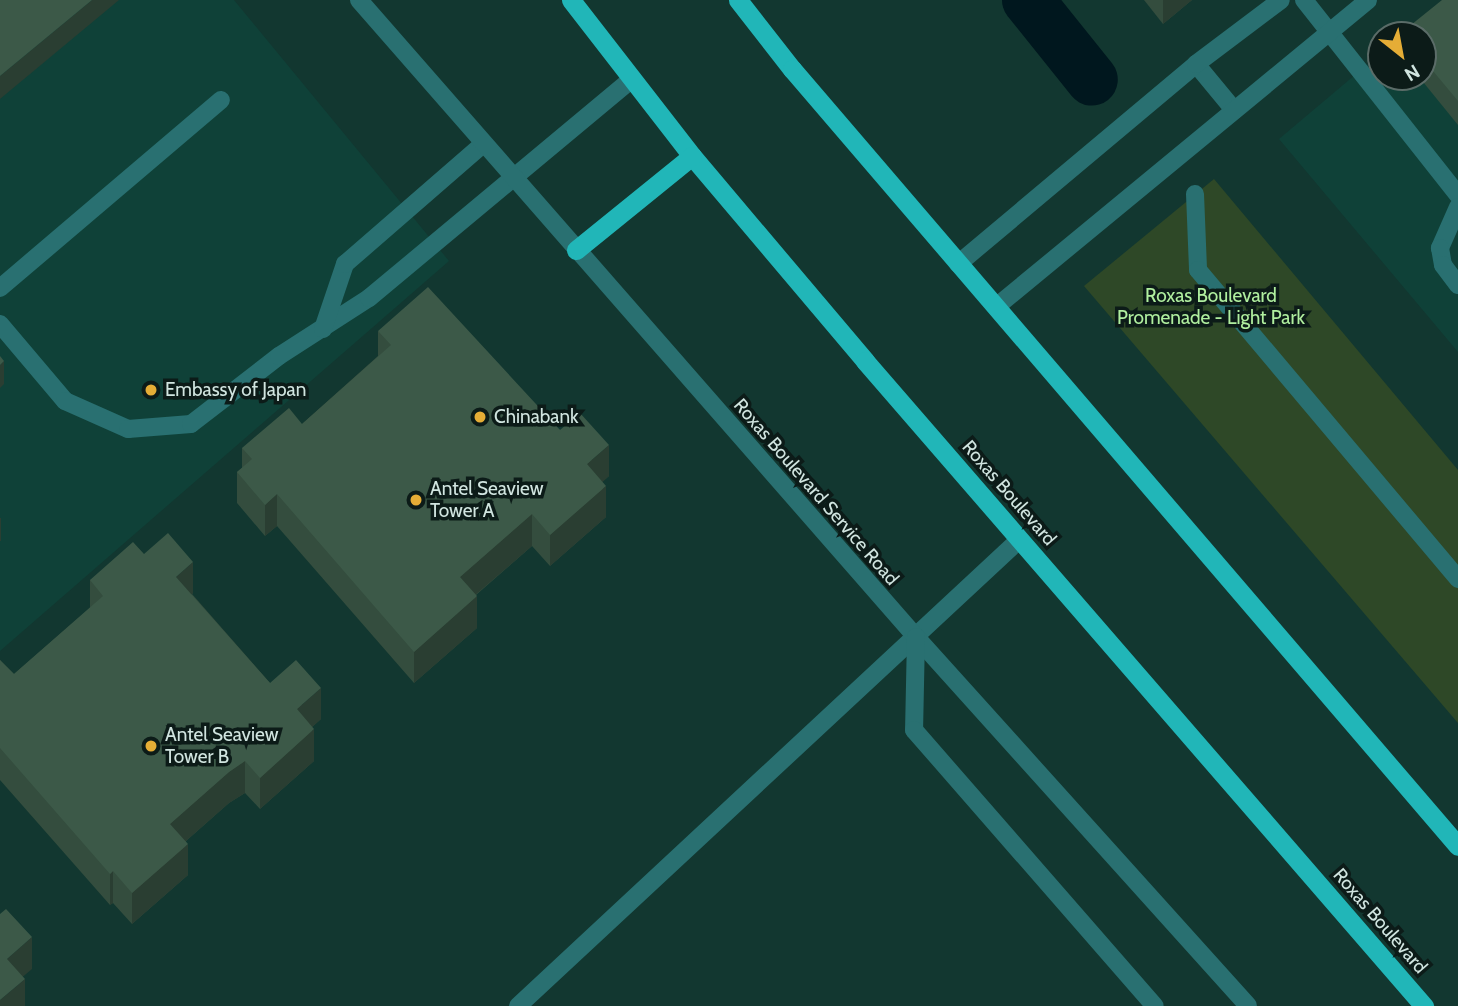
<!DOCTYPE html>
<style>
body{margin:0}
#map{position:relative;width:1458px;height:1006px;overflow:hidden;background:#123730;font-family:Cabin,sans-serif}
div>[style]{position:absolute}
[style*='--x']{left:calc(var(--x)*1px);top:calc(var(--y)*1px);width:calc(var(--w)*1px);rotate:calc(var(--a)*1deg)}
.built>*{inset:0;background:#0f4138}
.green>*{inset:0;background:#2e4827}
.canal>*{height:52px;margin:-26px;padding:0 26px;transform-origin:26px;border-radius:26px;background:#00171e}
.service>*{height:18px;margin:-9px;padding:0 9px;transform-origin:9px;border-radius:9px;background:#297071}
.pedestrian>*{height:18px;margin:-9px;padding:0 9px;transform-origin:9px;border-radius:9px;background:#297071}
.minor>*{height:18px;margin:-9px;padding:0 9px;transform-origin:9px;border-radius:9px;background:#297071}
.trunk>*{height:19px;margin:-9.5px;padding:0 9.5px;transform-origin:9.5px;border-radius:9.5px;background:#21b6b8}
.wall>*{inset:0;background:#344d3e}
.shaded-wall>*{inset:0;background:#2a3e32;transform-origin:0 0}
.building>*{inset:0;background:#3c5948}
.dots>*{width:19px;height:19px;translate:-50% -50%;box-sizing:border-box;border:4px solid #0c1b18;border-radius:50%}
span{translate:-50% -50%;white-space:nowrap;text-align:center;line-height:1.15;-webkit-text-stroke:7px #0c1b18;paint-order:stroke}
.park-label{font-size:19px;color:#b0ef9f}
.poi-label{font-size:19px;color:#d1e5e0}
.left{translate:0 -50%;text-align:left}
.street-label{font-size:19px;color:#d1e5e0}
.north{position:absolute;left:1367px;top:21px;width:70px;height:70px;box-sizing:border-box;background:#0c1b18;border:2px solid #5b6c68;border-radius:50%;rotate:149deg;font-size:19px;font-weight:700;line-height:28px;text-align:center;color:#d1e5e0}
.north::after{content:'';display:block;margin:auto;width:24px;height:32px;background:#e5ad36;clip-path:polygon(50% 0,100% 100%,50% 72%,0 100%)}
</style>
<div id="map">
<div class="built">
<div style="clip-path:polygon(0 0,234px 0,449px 261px,0 651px)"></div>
<div style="clip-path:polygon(1458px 0,1458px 352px,1279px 139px,1381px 53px,1381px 77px,1423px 77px,1423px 35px)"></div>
</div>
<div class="green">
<div style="clip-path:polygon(1214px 179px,1458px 470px,1458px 723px,1084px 286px)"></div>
</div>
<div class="canal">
<div style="--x:1028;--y:0;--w:102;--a:51.3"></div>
</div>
<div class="service">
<div style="--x:1304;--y:0;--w:248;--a:51.7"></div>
<div style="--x:1458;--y:207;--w:45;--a:113.7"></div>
<div style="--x:1440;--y:248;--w:17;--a:80"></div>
<div style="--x:1443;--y:265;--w:25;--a:53"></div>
<div style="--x:0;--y:288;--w:290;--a:-40.4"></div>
<div style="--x:0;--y:324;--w:101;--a:49.8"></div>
<div style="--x:65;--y:401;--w:69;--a:24"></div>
<div style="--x:128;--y:429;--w:63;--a:-4.5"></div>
<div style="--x:191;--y:424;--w:111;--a:-37.7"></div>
<div style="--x:279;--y:356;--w:107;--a:-32.8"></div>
<div style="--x:369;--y:298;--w:341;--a:-39.8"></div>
<div style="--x:323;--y:329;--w:69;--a:-71.3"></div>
<div style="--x:345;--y:264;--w:183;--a:-41"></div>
<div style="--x:518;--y:1006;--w:684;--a:-42.93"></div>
</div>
<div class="pedestrian">
<div style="--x:1195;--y:194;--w:76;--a:87.7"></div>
<div style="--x:1198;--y:270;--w:404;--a:49.9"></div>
</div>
<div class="minor">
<div style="--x:359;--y:0;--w:846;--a:48.83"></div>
<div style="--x:916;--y:637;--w:496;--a:48"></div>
<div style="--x:1196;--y:64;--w:60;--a:50.4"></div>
<div style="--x:958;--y:264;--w:311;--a:-40"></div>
<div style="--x:1196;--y:64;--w:106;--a:-37"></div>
<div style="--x:996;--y:307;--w:482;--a:-39.5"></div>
<div style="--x:916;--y:637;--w:93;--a:91.2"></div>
<div style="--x:914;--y:730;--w:366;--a:48.9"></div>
</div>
<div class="trunk">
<div style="--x:571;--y:0;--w:197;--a:52.2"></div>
<div style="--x:692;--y:156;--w:268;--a:49.8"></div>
<div style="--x:865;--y:361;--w:854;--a:49.09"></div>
<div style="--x:738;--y:0;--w:88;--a:52"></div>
<div style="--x:792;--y:69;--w:1023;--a:49.4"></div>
<div style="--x:576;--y:250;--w:149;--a:-39"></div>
</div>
<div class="wall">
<div style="clip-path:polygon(1144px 0,1192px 0,1163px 24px)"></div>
<div style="clip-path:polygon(1458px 0,1458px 125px,1419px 77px,1423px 77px,1423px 35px,1401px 35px,1401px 33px)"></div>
<div style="clip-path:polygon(378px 331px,560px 430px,609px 476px,602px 482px,606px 517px,550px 566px,532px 546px,476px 595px,477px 628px,414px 683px,277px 526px,265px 536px,237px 503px,237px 472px,242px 468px,242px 448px,302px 424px,378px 356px)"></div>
<div style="clip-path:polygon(144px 554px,193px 593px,192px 594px,270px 683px,321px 719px,312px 727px,314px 761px,260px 809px,245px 793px,229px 803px,186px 841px,188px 875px,132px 924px,113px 903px,110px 905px,0 780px,0 660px,14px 674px,90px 608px,90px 580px)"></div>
</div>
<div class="shaded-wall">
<div style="clip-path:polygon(92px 0,119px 0,0 99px,0 76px)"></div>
<div style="clip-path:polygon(1163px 0,1192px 0,1163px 24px)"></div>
<div style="clip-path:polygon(4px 361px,4px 384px,0 388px,0 365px)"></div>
<div style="clip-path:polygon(609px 445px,609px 476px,587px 496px,587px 464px)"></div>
<div style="clip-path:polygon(606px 486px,606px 517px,550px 566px,550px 535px)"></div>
<div style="clip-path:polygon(277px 494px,277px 526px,265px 536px,265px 505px)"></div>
<div style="clip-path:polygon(532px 514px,532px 546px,460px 608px,460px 577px)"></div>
<div style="left:1px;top:518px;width:23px;height:1px;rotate:90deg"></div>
<div style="clip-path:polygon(193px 562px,193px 593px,176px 608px,176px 577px)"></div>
<div style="clip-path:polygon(477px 596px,477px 628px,414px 683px,414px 652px)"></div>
<div style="clip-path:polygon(321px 688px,321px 719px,297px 741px,297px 709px)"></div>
<div style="clip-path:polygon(314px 729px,314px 761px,260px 809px,260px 778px)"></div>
<div style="clip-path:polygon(245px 761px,245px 793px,229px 803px,170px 855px,170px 824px,229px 772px)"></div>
<div style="clip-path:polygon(188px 844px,188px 875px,132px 924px,132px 893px)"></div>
<div style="clip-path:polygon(113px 871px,113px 903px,110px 905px,110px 874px)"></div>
<div style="clip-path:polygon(32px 937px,32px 969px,7px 990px,7px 959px)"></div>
<div style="clip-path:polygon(25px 979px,25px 1006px,0 1006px,0 1000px)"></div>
</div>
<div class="building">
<div style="clip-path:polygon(0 0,92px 0,0 76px)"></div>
<div style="clip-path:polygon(1442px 0,1458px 0,1458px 101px,1423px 59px,1423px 35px,1403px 35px,1401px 33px)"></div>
<div style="clip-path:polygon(428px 287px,560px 430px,580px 413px,609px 445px,587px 464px,606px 486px,550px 535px,532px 514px,460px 577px,477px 596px,414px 652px,277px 494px,265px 505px,237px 472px,252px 459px,242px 448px,289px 408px,302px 424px,391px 345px,378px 331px)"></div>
<div style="clip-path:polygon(0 356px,4px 361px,0 365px)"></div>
<div style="clip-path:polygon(168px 533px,193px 562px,176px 577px,270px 683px,296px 660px,321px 688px,297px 709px,314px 729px,260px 778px,245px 761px,229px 772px,170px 824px,188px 844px,132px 893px,113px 871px,110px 874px,0 748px,0 660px,14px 674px,103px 596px,90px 580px,133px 542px,144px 554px)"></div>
<div style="clip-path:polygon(6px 909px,32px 937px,7px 959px,25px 979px,0 1000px,0 914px)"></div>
</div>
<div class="dots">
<div style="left:151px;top:390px;background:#e5ad36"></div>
<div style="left:480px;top:417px;background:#e5ad36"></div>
<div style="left:416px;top:500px;background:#e5ad36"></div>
<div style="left:151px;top:746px;background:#e5ad36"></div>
</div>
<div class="park-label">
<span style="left:1211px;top:307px">Roxas Boulevard<br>Promenade - Light Park</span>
</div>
<div class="poi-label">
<span class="left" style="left:165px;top:390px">Embassy of Japan</span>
<span class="left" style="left:494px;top:417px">Chinabank</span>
<span class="left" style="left:430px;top:500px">Antel Seaview<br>Tower A</span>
<span class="left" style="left:165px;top:746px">Antel Seaview<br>Tower B</span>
</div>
<div class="street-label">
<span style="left:816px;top:492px;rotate:49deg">Roxas Boulevard Service Road</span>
<span style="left:1009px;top:493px;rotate:49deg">Roxas Boulevard</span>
<span style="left:1380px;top:921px;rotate:49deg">Roxas Boulevard</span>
</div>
<div class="north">N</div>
</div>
